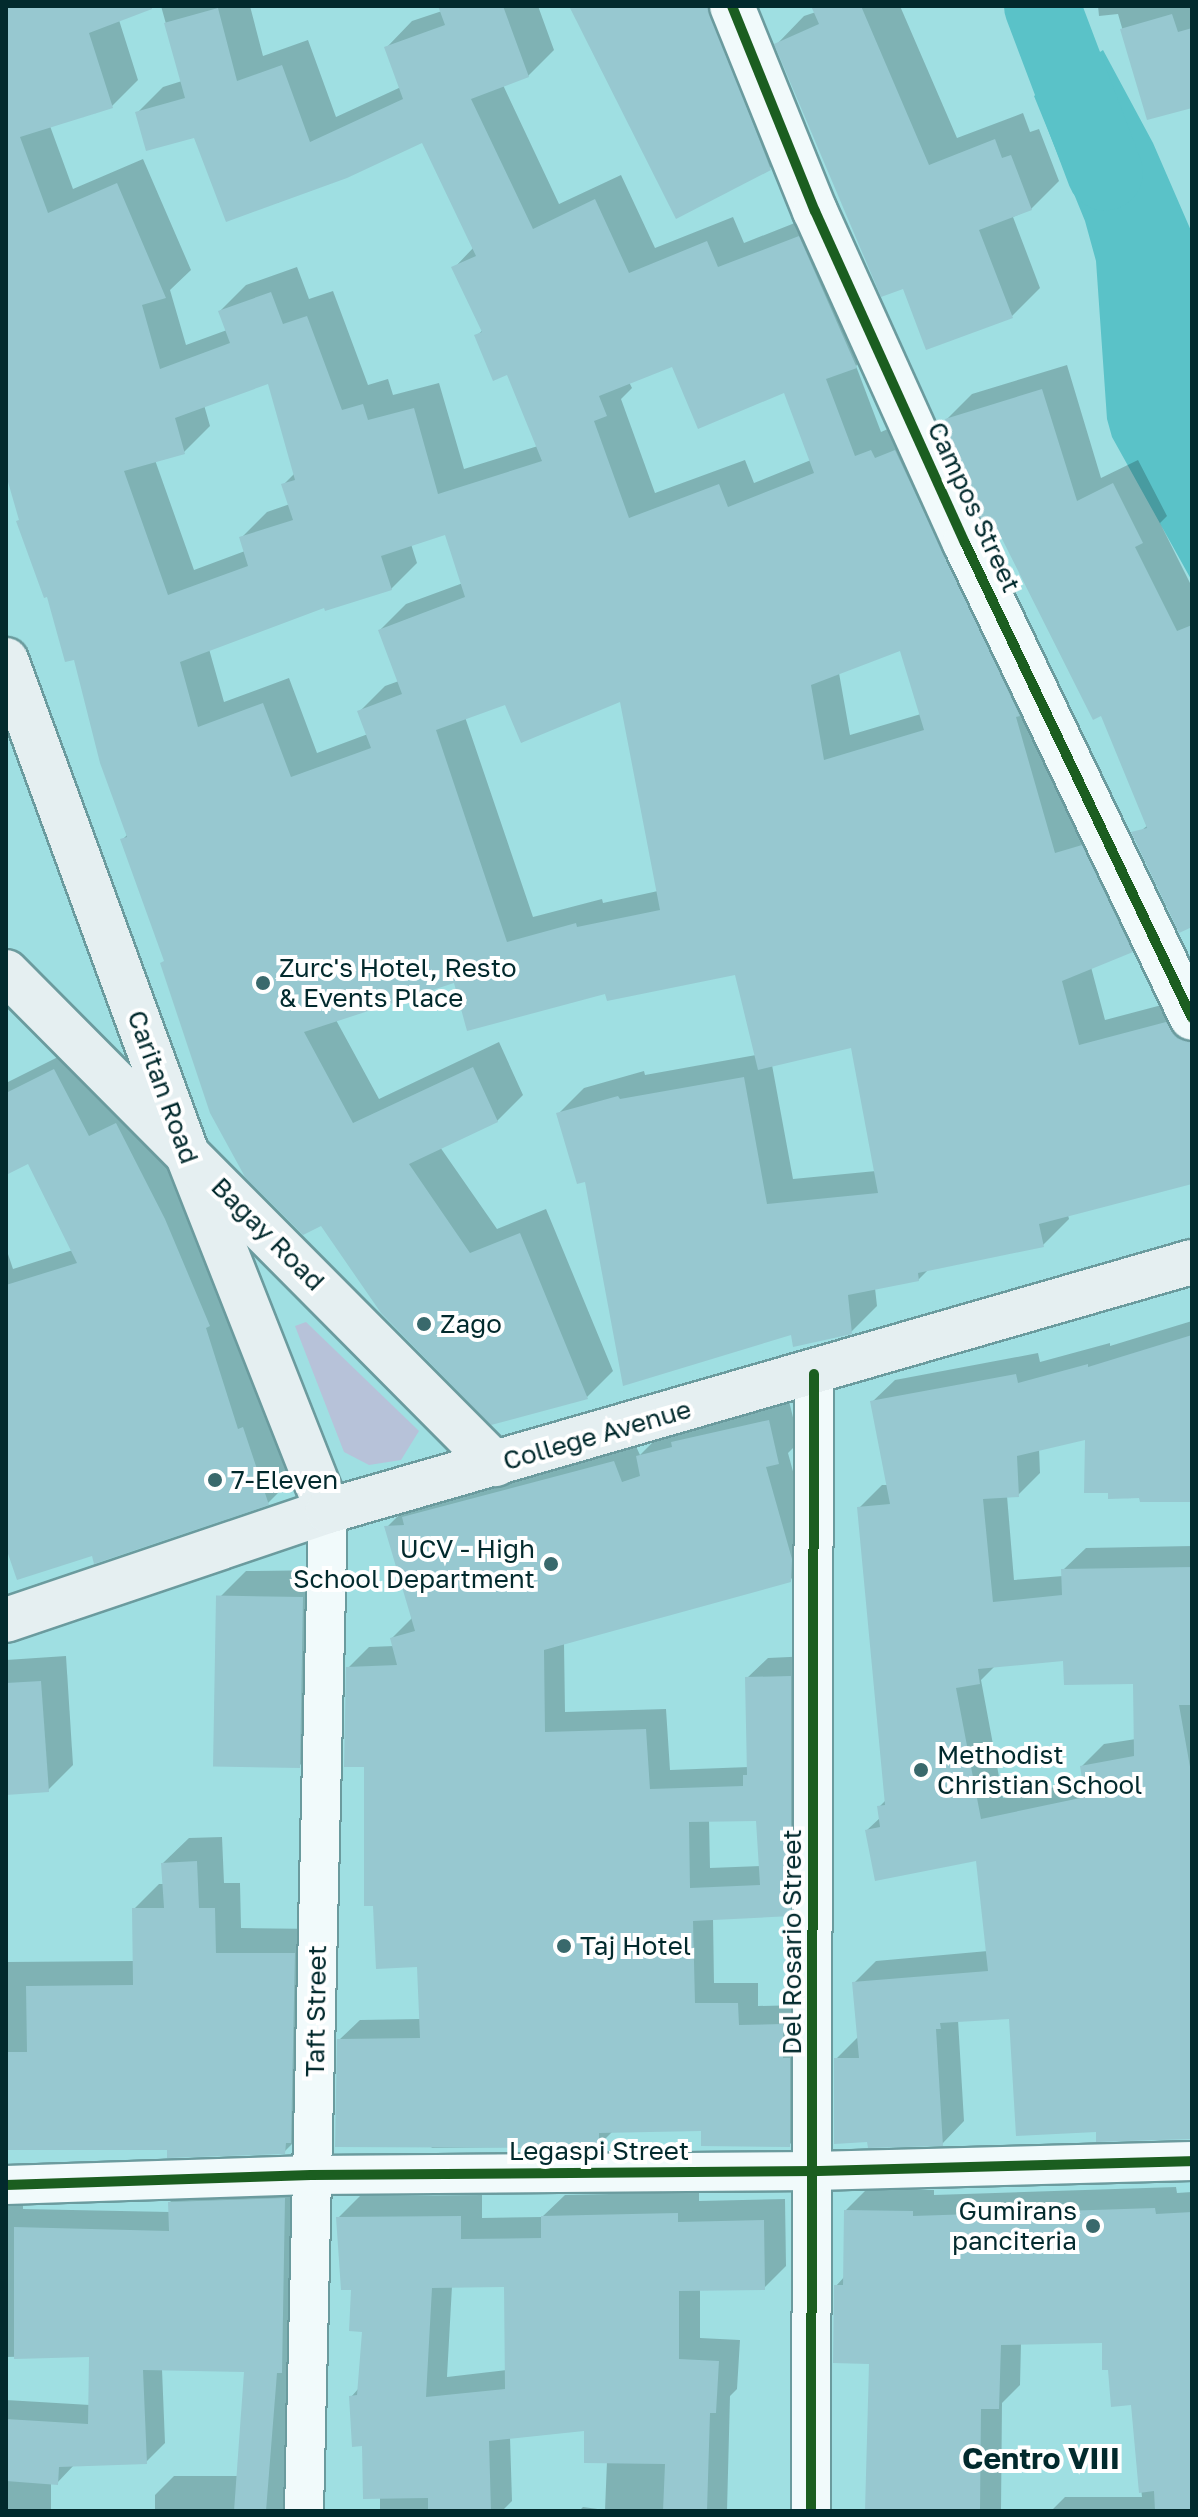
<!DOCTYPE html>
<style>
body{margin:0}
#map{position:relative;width:1198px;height:2517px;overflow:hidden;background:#9fdfe2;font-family:"Golos Text",sans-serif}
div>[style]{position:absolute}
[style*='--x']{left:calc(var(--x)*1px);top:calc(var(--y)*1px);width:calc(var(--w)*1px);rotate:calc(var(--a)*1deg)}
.green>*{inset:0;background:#b7c2d9}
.water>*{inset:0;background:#5ac2c8}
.shadow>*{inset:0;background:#0003}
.river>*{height:76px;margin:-38px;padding:0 38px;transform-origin:38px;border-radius:38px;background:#5ac2c8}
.building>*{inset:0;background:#97c8d0;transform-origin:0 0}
.roads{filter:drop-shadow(2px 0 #6b9b9e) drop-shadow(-2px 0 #6b9b9e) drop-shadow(0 2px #6b9b9e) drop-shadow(0 -2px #6b9b9e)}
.minor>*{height:38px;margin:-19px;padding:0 19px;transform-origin:19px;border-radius:19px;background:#f1fafb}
.tertiary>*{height:44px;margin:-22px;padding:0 22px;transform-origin:22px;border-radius:22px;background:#f1fafb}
.secondary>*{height:44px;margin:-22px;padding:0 22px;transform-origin:22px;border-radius:22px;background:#e5eff1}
.cycleway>*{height:10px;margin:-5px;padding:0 5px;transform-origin:5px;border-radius:5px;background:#1b5e20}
.dots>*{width:22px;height:22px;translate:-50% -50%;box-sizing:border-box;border:4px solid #fff;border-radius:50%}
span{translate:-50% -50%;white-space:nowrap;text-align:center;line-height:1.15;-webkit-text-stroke:8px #fff;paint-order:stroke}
.street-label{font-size:26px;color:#022a2d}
.poi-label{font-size:26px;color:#022a2d}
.left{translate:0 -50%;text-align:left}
.right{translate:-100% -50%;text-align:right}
.quarter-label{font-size:30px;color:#022a2d;font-weight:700}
.frame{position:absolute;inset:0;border:8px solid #022a2d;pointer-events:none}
</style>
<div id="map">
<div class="green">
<div style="clip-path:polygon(306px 1322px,419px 1431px,401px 1460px,369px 1465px,344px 1452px,295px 1326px)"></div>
</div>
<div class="water">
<div style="clip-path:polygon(1103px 50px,1153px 143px,1192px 233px,1192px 581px,1112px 437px,1107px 419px,1096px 261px,1085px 221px,1034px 96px)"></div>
</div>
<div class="shadow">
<div style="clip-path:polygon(evenodd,6px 6px,155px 6px,119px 20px,138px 80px,112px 106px,50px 126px,73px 189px,143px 159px,191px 270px,170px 290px,186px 345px,227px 330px,220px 311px,246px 285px,297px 267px,309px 299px,333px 291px,368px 385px,388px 379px,393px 395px,439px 383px,464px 469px,538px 446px,509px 373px,476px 336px,483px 330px,454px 268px,474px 247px,423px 140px,346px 176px,195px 136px,137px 113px,163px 87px,182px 81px,161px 6px,250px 6px,263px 56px,308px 40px,336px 117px,401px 87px,387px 47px,412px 21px,442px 11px,442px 6px,538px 6px,554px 50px,528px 76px,503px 85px,559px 204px,621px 175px,655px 248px,733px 217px,744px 243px,825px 211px,882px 340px,856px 366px,881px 432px,897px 425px,1157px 924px,1132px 950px,1091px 967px,1105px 1020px,1192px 997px,1192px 1182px,1068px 1215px,1069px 1219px,1043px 1245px,929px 1269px,918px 1280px,875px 1288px,877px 1306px,851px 1332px,793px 1332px,586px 1179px,559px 1113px,584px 1088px,644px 1071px,645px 1075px,756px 1055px,736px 972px,607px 991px,456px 980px,336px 1020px,379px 1099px,499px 1042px,523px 1095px,497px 1121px,440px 1147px,497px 1229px,546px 1209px,613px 1371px,587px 1397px,166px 960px,122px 840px,128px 834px,75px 657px,48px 594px,6px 468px,6px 6px,673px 364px,785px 391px,811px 460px,754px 483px,745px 460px,655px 493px,621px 399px,632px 388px,629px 382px,673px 364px,6px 6px,269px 382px,295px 473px,283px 485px,290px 504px,267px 512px,241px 538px,245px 551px,194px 570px,155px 460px,184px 452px,210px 426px,204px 405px,269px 382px,6px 6px,446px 533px,463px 583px,406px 604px,380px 630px,399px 681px,385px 686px,359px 712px,368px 734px,317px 753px,289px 678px,224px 702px,209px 649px,325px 606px,391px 589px,417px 563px,411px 544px,446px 533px,6px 6px,902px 649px,921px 714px,850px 735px,839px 673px,902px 649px,6px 6px,622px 700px,658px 891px,603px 903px,602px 899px,533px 917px,465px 717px,506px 702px,622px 700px,6px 6px,853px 1046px,876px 1171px,793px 1179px,772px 1065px,853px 1046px)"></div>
<div style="clip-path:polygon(571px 6px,740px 6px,795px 143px,770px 168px,677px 217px)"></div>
<div style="clip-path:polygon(813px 6px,900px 6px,957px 138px,1023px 113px,1030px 132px,1039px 129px,1059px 181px,1031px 209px,1013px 217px,1040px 288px,1012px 316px,904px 287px,777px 44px,804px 16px,816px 12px)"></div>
<div style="clip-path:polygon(1098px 6px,1192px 6px,1192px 105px,1148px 118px,1118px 14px,1099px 16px)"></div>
<div style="clip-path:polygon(1067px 365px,1101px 478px,1138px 460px,1167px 516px,1160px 523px,1192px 587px,1192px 914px,1142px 830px,1148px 825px,1102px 714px,944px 432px,949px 427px,947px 419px,972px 394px)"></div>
<div style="clip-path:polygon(78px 1047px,113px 1114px,139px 1101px,232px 1302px,228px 1305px,262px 1407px,266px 1405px,291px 1480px,268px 1503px,93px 1553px,6px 1540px,6px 1248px,13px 1269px,73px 1250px,29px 1162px,6px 1172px,6px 1083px)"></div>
<div style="clip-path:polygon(evenodd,1192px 1321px,1192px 1500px,1087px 1437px,1039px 1448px,1040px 1473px,1018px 1495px,1007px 1496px,1014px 1580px,1063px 1576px,1063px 1570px,1086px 1548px,1192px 1546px,1192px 2138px,1098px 2130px,1011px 2017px,958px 2020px,964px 2121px,942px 2144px,836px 2059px,859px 2036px,854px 1983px,876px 1961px,988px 1951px,978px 1859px,867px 1830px,881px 1817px,879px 1807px,886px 1800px,859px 1508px,882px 1485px,888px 1485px,872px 1402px,895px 1380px,1038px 1353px,1040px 1362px,1110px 1343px,1110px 1346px,1192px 1321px,1065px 1659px,1135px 1682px,1136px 1739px,1104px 1744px,1082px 1766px,1084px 1781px,1003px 1798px,981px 1680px,996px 1665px,1065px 1659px)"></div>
<div style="clip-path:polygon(evenodd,789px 1401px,799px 1442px,788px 1453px,811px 1538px,811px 1559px,790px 1580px,564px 1643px,565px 1712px,666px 1709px,670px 1770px,749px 1767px,747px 1678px,768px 1658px,811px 1656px,810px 1894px,790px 1914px,713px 1918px,714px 1983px,758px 1983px,758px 2006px,802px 2005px,810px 2124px,789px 2145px,703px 2129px,613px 2131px,598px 2146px,432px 2148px,339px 2040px,360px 2020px,421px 2019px,419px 1965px,366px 1765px,348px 1668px,369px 1647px,394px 1646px,392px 1638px,413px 1617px,387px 1527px,407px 1507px,634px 1442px,640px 1455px,659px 1436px,789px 1401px,709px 1819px,758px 1819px,761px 1866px,710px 1868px,709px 1819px)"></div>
<div style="clip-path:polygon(330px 1570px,327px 1738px,299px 1766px,218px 1599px,246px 1571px)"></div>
<div style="clip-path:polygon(66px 1656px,73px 1765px,48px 1790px,6px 1793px,6px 1660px)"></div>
<div style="clip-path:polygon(222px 1837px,224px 1883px,240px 1883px,241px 1928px,320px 1929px,310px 2126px,284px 2152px,6px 2147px,6px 1962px,134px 1961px,134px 1909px,159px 1884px,164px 1884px,163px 1863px,189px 1838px)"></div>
<div style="clip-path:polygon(303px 2180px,285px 2481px,301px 2482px,303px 2511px,155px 2511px,155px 2495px,174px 2476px,238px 2476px,246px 2370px,162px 2369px,165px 2443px,146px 2462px,75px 2464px,57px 2483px,51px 2482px,51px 2511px,6px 2511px,6px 2400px,90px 2405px,91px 2355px,6px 2357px,6px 2200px,23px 2200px,23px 2209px,170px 2212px,170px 2202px,189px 2184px)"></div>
<div style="clip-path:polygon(1176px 2187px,1177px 2193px,1192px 2192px,1192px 2511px,1051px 2511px,1065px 2497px,1142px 2497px,1132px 2403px,1110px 2368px,1104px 2341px,1021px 2343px,1020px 2385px,1002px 2403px,1001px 2511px,904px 2511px,871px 2362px,836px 2286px,845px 2276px,846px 2210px,868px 2188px,934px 2190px,934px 2195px)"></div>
<div style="clip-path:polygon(evenodd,699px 2192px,699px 2201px,785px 2199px,786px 2266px,764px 2288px,700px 2289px,700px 2338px,740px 2340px,737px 2389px,730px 2396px,727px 2511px,579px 2511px,583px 2507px,605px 2510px,607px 2461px,586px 2429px,510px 2437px,512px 2501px,502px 2511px,380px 2511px,380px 2497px,351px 2397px,359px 2388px,364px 2330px,338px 2218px,360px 2196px,482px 2195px,482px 2218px,542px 2217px,565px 2195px,699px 2192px,506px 2285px,507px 2370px,447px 2377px,452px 2286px,506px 2285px)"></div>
</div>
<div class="river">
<div style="--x:1042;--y:6;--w:178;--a:69.3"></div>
</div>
<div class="building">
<div style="clip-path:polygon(evenodd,6px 6px,152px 6px,152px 9px,89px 33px,113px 108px,20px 137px,48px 213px,117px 183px,166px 298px,142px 305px,160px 369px,230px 343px,218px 311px,271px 292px,283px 324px,307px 316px,342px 410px,363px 404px,368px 420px,414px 408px,438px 494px,542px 461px,507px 375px,493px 381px,474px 335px,482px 332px,451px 267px,476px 256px,422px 143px,347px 178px,226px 222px,194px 138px,146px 151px,135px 112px,185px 98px,164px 23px,218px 8px,237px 81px,282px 65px,310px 142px,403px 99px,384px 47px,445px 25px,438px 6px,503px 6px,529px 77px,471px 99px,533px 229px,595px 199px,629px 273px,707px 241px,718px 267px,799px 236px,857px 368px,826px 379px,855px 456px,871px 450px,875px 458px,895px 450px,1020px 716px,1016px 717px,1055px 853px,1082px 845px,1133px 952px,1062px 981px,1079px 1045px,1166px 1022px,1177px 1038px,1192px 1043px,1192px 1184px,1039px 1224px,1044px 1247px,918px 1273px,919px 1281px,848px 1295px,852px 1334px,793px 1347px,791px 1335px,623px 1386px,585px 1182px,577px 1184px,556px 1113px,618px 1096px,620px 1099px,744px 1077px,767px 1204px,878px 1193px,851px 1048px,758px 1070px,735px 975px,607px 1001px,605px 994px,467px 1031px,454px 983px,304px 1032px,353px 1123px,473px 1067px,498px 1122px,409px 1164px,470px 1253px,520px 1233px,588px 1399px,491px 1425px,381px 1313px,321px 1226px,303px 1235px,245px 1177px,210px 1113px,160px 963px,164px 961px,120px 839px,127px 837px,100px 763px,74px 660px,65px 662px,47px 597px,44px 598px,16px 521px,19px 520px,6px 475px,6px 6px,672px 367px,698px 429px,784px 393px,814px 473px,728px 507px,719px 484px,629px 518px,594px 421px,607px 416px,599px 396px,672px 367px,6px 6px,268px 384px,295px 480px,281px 484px,293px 520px,239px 537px,248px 566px,168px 595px,124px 471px,185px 454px,175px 418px,268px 384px,6px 6px,445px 535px,465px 597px,378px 630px,402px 694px,357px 711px,371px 748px,291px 777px,263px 703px,198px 727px,180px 662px,324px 608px,325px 611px,392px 590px,381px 556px,445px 535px,6px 6px,900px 651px,924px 730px,824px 760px,811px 685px,900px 651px,6px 6px,620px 702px,660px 910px,577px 927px,576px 923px,507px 942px,436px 730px,505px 705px,521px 743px,620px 702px)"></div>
<div style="clip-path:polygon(569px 6px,708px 6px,771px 170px,676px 219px)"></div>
<div style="clip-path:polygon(811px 6px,861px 6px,929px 165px,995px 139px,1002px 158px,1011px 155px,1032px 210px,979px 230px,1013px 318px,926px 350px,903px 289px,881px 297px,774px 44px,819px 24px)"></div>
<div style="clip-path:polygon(1172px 14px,1178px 32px,1192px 28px,1192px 108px,1147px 120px,1120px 29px)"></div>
<div style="clip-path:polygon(1042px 389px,1077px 501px,1113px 483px,1143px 543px,1135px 547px,1177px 631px,1192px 625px,1192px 927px,1179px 933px,1131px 832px,1147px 828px,1101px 716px,1093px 720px,991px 517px,982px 521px,942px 431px,948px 429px,945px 419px)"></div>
<div style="clip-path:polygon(54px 1069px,89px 1136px,116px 1123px,165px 1219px,210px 1326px,206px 1328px,238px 1429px,243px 1427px,269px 1505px,94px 1564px,92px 1556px,17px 1580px,6px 1548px,6px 1285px,77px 1263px,28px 1164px,6px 1175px,6px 1093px)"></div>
<div style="clip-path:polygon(evenodd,1192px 1335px,1192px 1502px,1140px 1502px,1139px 1498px,1108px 1499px,1108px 1493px,1084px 1493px,1085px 1440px,1017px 1456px,1019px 1497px,983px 1499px,993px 1602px,1062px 1595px,1061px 1569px,1192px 1567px,1192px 1705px,1179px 1705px,1192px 1778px,1192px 2139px,1096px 2142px,1096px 2132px,1016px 2136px,1009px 2019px,940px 2023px,941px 2029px,936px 2029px,943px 2146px,868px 2148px,867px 2142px,834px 2144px,834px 2058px,859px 2058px,852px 1982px,988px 1971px,976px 1861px,875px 1881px,865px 1830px,880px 1827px,877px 1806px,885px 1805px,857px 1507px,890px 1504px,870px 1401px,1016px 1374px,1018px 1383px,1088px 1364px,1088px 1367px,1192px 1335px,1063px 1661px,1064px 1685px,1133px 1684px,1134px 1756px,1080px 1766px,1085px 1797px,981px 1819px,956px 1688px,980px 1684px,978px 1669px,1063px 1661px)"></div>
<div style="clip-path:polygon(evenodd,769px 1420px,779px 1464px,766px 1467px,792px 1559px,791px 1582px,544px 1650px,545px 1732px,646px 1729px,650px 1789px,743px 1786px,743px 1775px,747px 1775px,745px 1677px,791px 1676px,791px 1916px,693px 1921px,695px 2003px,738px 2003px,739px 2025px,783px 2024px,783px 2058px,790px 2058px,790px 2147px,701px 2146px,701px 2131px,599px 2133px,599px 2148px,335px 2147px,337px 2039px,420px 2038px,417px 1967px,376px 1969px,373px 1906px,364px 1906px,364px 1767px,344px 1767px,346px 1667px,397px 1665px,390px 1638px,415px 1631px,384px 1526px,404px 1525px,402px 1517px,614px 1461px,622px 1482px,640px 1476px,636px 1456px,672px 1447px,671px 1442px,769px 1420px,756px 1821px,760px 1885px,690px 1888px,689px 1822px,756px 1821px)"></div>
<div style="left:303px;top:1597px;width:171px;height:87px;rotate:91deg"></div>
<div style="clip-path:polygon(41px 1681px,49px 1792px,6px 1795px,6px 1683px)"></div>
<div style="clip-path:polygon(197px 1861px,199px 1908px,215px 1908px,216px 1953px,295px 1953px,291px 2143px,286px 2143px,285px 2154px,167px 2158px,167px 2150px,6px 2150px,6px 2052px,27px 2052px,26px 1986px,133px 1985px,132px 1908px,164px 1908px,161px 1863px)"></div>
<div style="clip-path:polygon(285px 2198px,282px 2373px,277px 2373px,266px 2511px,234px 2511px,244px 2372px,143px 2370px,147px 2464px,59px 2467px,58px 2485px,6px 2481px,6px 2419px,88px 2424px,89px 2357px,14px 2359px,14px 2227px,169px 2231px,168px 2202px)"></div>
<div style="clip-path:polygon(1155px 2208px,1156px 2214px,1192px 2212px,1192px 2511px,1155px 2511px,1154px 2491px,1139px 2493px,1131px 2405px,1111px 2407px,1108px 2370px,1102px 2370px,1102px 2343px,1001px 2345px,999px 2409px,981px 2409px,980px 2511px,865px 2511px,869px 2364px,833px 2363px,834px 2285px,843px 2285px,844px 2210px,913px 2211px,913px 2216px)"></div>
<div style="clip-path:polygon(evenodd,678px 2213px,678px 2222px,764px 2220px,765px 2290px,679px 2291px,679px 2359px,719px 2361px,716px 2413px,710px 2413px,707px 2511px,663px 2511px,665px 2464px,584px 2463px,584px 2431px,489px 2441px,491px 2511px,428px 2511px,428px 2498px,363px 2499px,362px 2446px,352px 2447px,349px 2396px,357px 2395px,362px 2332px,349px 2331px,351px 2290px,341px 2290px,336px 2217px,461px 2216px,461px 2239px,541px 2238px,541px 2216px,678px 2213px,504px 2287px,505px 2389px,426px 2397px,432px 2288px,504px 2287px)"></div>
</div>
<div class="roads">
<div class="minor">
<div style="--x:6;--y:2185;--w:305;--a:-1.9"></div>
<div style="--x:311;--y:2175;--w:503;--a:-0.46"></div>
<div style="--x:814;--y:2171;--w:378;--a:-1.5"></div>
<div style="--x:304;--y:2511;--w:1000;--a:-88.63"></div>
<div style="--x:811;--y:2511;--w:1137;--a:-89.85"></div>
</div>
<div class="tertiary">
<div style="--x:732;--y:6;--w:221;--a:68"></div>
<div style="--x:815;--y:211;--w:364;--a:65.7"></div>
<div style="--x:965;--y:543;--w:526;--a:64.46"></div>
</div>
<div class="secondary">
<div style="--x:6;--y:660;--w:523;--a:69.87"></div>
<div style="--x:186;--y:1151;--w:387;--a:68.5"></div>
<div style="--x:6;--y:972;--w:694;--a:45.18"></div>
<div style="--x:6;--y:1620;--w:340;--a:-18.7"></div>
<div style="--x:328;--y:1511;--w:899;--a:-16.08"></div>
</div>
</div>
<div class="cycleway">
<div style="--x:732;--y:6;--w:221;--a:68"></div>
<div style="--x:815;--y:211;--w:364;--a:65.7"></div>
<div style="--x:965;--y:543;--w:526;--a:64.46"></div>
<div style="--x:6;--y:2185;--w:305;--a:-1.9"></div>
<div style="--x:311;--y:2175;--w:503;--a:-0.46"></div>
<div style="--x:814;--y:2171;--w:378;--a:-1.5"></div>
<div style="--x:811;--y:2511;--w:1137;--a:-89.85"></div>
</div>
<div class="dots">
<div style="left:263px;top:983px;background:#39696c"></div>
<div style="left:424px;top:1324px;background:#39696c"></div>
<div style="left:215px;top:1480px;background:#39696c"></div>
<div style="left:551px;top:1564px;background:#39696c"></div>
<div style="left:921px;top:1770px;background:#39696c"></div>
<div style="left:564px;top:1946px;background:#39696c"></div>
<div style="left:1093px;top:2226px;background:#39696c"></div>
</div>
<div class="street-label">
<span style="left:974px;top:507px;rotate:65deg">Campos Street</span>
<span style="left:163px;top:1087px;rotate:70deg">Caritan Road</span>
<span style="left:268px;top:1234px;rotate:45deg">Bagay Road</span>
<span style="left:597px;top:1435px;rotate:-16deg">College Avenue</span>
<span style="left:792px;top:1942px;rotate:-90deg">Del Rosario Street</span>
<span style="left:316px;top:2011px;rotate:-89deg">Taft Street</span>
<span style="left:599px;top:2151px">Legaspi Street</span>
</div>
<div class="poi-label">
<span class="left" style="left:279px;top:983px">Zurc's Hotel, Resto<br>&amp; Events Place</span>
<span class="left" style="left:440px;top:1324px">Zago</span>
<span class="left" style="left:231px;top:1480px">7-Eleven</span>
<span class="right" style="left:535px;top:1564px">UCV - High<br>School Department</span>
<span class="left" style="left:937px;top:1770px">Methodist<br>Christian School</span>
<span class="left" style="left:580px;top:1946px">Taj Hotel</span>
<span class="right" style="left:1077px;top:2226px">Gumirans<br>panciteria</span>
</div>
<div class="quarter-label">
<span style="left:1041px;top:2458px">Centro VIII</span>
</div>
<div class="frame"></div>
</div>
